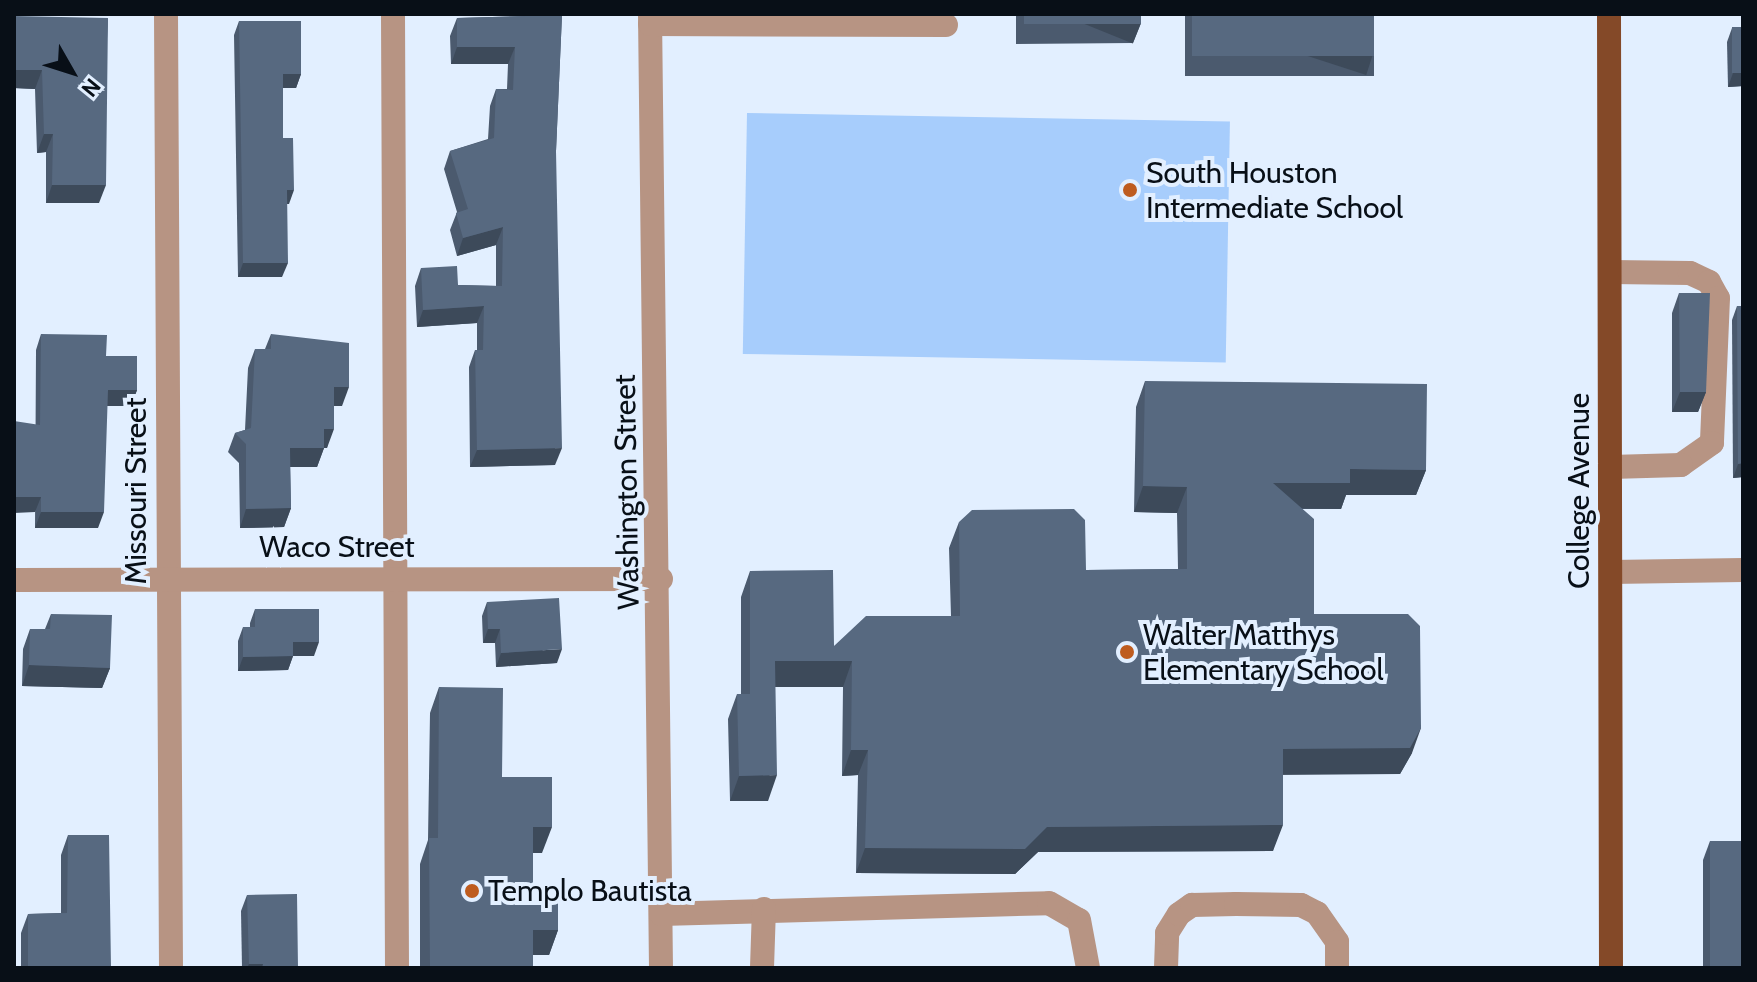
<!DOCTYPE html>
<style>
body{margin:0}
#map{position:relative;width:1757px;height:982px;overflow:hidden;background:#e2efff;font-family:Cabin,sans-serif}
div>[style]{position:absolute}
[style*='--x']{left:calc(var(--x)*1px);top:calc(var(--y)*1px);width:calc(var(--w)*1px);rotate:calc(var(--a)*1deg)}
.green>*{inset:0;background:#a7cdfc;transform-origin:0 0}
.minor>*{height:24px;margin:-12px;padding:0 12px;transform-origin:12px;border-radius:12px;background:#b79483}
.major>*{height:24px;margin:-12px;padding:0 12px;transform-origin:12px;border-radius:12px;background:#844928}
.wall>*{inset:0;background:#4b5a6e;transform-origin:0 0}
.shaded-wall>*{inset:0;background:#3d4a5a;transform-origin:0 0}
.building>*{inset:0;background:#576980;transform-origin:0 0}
.dots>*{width:22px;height:22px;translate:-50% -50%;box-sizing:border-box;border:4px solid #e2efff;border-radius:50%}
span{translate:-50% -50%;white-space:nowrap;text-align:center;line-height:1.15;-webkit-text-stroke:8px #e2efff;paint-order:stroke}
.poi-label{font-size:30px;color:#080f17}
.left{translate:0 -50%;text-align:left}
.street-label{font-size:30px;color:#080f17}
.frame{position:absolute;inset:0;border:16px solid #080f17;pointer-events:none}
.north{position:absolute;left:32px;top:32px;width:80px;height:80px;-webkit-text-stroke:6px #e2efff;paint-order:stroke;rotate:129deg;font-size:22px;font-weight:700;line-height:32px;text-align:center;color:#080f17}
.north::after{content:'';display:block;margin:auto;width:28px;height:36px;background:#080f17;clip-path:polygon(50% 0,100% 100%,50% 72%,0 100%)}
</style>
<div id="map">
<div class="green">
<div style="left:747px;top:113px;width:483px;height:241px;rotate:1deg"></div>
</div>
<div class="minor">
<div style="--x:166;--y:14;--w:954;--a:89.7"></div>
<div style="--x:393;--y:14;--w:954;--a:89.76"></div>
<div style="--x:650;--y:14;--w:954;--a:89.34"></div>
<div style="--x:650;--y:24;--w:296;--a:0.2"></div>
<div style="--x:1611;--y:272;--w:79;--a:0.7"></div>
<div style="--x:1690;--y:273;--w:21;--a:25"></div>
<div style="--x:1709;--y:282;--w:18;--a:61"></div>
<div style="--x:1718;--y:298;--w:145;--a:92.4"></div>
<div style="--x:1712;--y:443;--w:38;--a:145"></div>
<div style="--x:1681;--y:465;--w:70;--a:178.4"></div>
<div style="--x:1611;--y:572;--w:132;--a:-0.9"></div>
<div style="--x:14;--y:580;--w:647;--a:-0.09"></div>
<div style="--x:661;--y:914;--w:388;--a:-1.6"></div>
<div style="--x:1049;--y:903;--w:34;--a:30"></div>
<div style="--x:1079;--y:920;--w:49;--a:79.4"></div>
<div style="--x:762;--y:968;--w:59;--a:-88.1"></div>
<div style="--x:1166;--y:968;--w:35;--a:-88"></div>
<div style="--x:1167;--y:933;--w:22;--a:-58"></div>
<div style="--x:1179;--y:914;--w:16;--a:-35"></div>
<div style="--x:1192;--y:905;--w:44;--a:-1.3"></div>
<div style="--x:1236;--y:904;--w:65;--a:0.9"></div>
<div style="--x:1301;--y:905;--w:18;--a:27"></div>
<div style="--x:1317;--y:913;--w:35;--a:55"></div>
<div style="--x:1337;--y:942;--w:26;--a:90"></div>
</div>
<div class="major">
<div style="--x:1609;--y:14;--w:954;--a:89.88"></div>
</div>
<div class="wall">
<div style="clip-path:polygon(1016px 14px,1141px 14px,1141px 23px,1133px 43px,1016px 44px)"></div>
<div style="left:1185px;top:14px;width:189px;height:62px"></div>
<div style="clip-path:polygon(562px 15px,556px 151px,555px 465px,470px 467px,469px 367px,475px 350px,477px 350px,477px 323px,417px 327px,415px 286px,421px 268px,458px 285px,496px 286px,496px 245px,457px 256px,450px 230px,457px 212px,444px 169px,450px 151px,488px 139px,490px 106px,496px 89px,507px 89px,508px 64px,451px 64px,450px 36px,457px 18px)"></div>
<div style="clip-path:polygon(108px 18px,99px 203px,46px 203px,46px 152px,37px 153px,35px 89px,14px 88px)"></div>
<div style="clip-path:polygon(239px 21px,301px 74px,296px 88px,283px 88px,283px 138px,289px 204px,287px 204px,282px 277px,238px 277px,234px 35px)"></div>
<div style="clip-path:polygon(1743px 27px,1743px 86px,1728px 87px,1727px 42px,1732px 28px)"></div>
<div style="clip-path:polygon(1679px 293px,1706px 392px,1698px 412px,1672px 412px,1672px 313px)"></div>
<div style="clip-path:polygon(1737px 306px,1743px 306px,1743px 477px,1733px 478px,1732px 320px)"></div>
<div style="clip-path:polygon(41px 334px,106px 356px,137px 390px,131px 406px,107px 406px,98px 528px,35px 528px,36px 350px)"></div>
<div style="clip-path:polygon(271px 334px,342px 406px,334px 406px,327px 448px,324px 448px,317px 467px,290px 467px,291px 508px,284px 527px,240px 528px,239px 463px,228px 452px,235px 433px,245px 430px,248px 368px,255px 349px,265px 349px)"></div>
<div style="clip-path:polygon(1145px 381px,1426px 470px,1416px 495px,1346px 495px,1341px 509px,1302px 509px,1314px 614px,1412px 753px,1400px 774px,1283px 774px,1273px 851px,1038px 852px,1015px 874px,856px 873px,858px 775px,842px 776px,843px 687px,775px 687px,768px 801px,730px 801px,728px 719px,737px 694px,741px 694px,741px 597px,750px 571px,834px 646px,951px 616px,949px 548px,959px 522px,1086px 570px,1178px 569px,1177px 513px,1134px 512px,1136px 407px)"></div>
<div style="clip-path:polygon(487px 602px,557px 663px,496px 667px,495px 643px,483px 643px,482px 616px)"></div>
<div style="clip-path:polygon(255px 609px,314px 656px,293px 656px,288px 670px,238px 671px,238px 641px,243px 627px,250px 627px,250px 623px)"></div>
<div style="clip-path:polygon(51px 614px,110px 668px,102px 688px,22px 686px,23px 649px,30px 629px,45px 629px)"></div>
<div style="clip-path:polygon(439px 687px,502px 777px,542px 853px,533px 853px,533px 893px,558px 930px,549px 955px,533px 955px,533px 968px,420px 968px,420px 864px,428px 840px,430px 713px)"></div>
<div style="clip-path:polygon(68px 835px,111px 968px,21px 968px,21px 933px,28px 914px,61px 913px,61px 855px)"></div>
<div style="clip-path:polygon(1710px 841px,1743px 968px,1703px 968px,1703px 860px)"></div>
<div style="clip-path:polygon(247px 895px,298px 968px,242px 968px,241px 911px)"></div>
</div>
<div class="shaded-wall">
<div style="left:1141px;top:23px;width:22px;height:117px;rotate:112deg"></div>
<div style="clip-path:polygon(457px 47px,515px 47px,508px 64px,451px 64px)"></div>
<div style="left:1373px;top:54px;width:22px;height:181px;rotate:108deg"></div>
<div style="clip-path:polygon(14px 70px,42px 70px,35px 89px,14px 88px)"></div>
<div style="clip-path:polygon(1733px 73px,1743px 73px,1743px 86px,1728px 87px)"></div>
<div style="clip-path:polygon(283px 74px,301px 74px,296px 88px,278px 88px)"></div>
<div style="clip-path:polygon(44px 134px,53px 134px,46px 152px,37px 153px)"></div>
<div style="clip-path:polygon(52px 185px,106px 185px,99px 203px,46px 203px)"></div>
<div style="clip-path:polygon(287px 190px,294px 190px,289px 204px,282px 204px)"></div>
<div style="clip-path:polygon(503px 227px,496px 245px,457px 256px,463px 238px)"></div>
<div style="clip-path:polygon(243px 263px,288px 263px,282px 277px,238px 277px)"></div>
<div style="clip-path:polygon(484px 306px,477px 323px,417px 327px,423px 310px)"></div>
<div style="clip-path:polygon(334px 387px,349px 387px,342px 406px,327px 406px)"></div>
<div style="clip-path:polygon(108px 390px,137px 390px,131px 406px,102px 406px)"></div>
<div style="clip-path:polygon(1680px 392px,1706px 392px,1698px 412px,1672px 412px)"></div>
<div style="clip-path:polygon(324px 429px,334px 429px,327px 448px,324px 448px,317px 467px,283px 467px,290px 448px)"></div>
<div style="clip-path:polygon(562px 448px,555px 465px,470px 467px,477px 450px)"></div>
<div style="clip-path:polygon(1743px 463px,1743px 477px,1733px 478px,1738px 464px)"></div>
<div style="clip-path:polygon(1350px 469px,1426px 470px,1416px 495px,1346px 495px,1341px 509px,1264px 508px,1273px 483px)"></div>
<div style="clip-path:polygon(1143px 486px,1187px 487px,1177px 513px,1134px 512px)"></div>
<div style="clip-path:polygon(14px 497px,41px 497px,35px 512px,14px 513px)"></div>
<div style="clip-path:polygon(291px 508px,284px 527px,240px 528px,246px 509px)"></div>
<div style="clip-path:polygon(41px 512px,104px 512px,98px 528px,35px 528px)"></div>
<div style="clip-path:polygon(488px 629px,500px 629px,495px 643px,483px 643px)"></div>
<div style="clip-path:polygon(293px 642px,319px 642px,314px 656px,288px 656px)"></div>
<div style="clip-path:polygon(562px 649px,557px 663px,496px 667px,501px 653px)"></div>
<div style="clip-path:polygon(293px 656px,288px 670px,238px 671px,243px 657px)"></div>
<div style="clip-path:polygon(775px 661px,852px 661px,843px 687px,766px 687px)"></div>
<div style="clip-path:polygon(29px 665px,110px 668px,102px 688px,22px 686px)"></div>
<div style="clip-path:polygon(1421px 728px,1412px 753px,1400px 774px,1274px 775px,1283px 749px)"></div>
<div style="clip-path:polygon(851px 750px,868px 750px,858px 775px,842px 776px)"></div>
<div style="clip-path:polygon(777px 775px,768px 801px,730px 801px,739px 776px)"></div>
<div style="clip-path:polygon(1283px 825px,1273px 851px,1038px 852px,1015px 874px,856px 873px,865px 848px,1047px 827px)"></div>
<div style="clip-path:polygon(533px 827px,552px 827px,542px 853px,524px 853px)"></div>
<div style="clip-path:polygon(533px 930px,558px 930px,549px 955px,524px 955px)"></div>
<div style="clip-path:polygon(249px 964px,263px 964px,261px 968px,247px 968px)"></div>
</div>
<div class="building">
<div style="left:1024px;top:14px;width:117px;height:10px"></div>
<div style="left:1192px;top:14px;width:182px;height:42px"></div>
<div style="clip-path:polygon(562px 15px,556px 151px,562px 448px,477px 450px,475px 350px,483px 350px,484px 306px,423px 310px,421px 268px,457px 266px,458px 285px,502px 286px,503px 227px,463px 238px,456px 213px,468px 209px,450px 151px,494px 138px,496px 89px,513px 90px,515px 47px,457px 47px,457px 18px)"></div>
<div style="clip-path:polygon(14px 16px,108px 18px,106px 185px,52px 185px,53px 134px,44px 134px,42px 70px,14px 70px)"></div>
<div style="clip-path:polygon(239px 21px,301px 21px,301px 74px,283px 74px,283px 138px,293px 138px,294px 190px,287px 190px,288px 263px,243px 263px)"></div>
<div style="left:1743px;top:27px;width:46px;height:11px;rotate:90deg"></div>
<div style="clip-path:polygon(1679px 293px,1710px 293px,1706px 392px,1680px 392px)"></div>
<div style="clip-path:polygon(1737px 306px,1743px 306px,1743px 463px,1738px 464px)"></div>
<div style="clip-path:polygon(41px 334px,107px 335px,106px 356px,137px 356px,137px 390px,108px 390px,104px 512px,41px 512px,41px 497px,14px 497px,14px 421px,40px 425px)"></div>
<div style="clip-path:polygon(271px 334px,349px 343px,349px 387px,334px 387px,334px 429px,324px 429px,324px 448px,290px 448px,291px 508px,246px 509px,246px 444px,235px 433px,251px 428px,255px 349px,271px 349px)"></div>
<div style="clip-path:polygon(1145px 381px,1427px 384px,1426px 470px,1350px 469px,1350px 483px,1273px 483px,1314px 519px,1314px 614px,1408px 614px,1420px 626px,1421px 728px,1410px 748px,1283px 749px,1283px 825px,1047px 827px,1025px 849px,865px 848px,868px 750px,851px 750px,852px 661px,775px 661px,777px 775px,739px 776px,737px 694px,750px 694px,750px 571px,833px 570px,834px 646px,866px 616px,960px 616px,959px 522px,972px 510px,1074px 509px,1085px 520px,1086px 570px,1187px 569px,1187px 487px,1143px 486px)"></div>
<div style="clip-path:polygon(559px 598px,562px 649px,501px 653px,500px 629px,488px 629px,487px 602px)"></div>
<div style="clip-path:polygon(255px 609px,319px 609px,319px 642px,293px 642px,293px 656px,243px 657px,243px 627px,255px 627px)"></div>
<div style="clip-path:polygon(51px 614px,112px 615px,110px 668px,29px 665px,30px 629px,50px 629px)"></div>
<div style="clip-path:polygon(439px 687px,503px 688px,502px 777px,552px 777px,552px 827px,533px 827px,533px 893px,558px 893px,558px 930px,533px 930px,533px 968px,430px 968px,429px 838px,438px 838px)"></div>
<div style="clip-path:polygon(68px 835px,109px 835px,111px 968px,28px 968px,28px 914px,67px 913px)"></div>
<div style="left:1710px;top:841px;width:33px;height:127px"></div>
<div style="clip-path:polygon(297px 894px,298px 968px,263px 968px,263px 964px,249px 964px,247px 895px)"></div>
</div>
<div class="dots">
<div style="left:1130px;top:190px;background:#be5c1f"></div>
<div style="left:1127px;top:652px;background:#be5c1f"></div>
<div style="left:472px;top:891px;background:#be5c1f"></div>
</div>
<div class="poi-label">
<span class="left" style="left:1146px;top:190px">South Houston<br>Intermediate School</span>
<span class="left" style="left:1143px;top:652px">Walter Matthys<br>Elementary School</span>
<span class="left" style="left:488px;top:891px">Templo Bautista</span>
</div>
<div class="street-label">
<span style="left:136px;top:491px;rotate:-90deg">Missouri Street</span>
<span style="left:1579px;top:491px;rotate:-90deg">College Avenue</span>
<span style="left:627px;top:492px;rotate:-91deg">Washington Street</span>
<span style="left:337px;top:547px">Waco Street</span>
</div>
<div class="frame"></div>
<div class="north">N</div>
</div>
